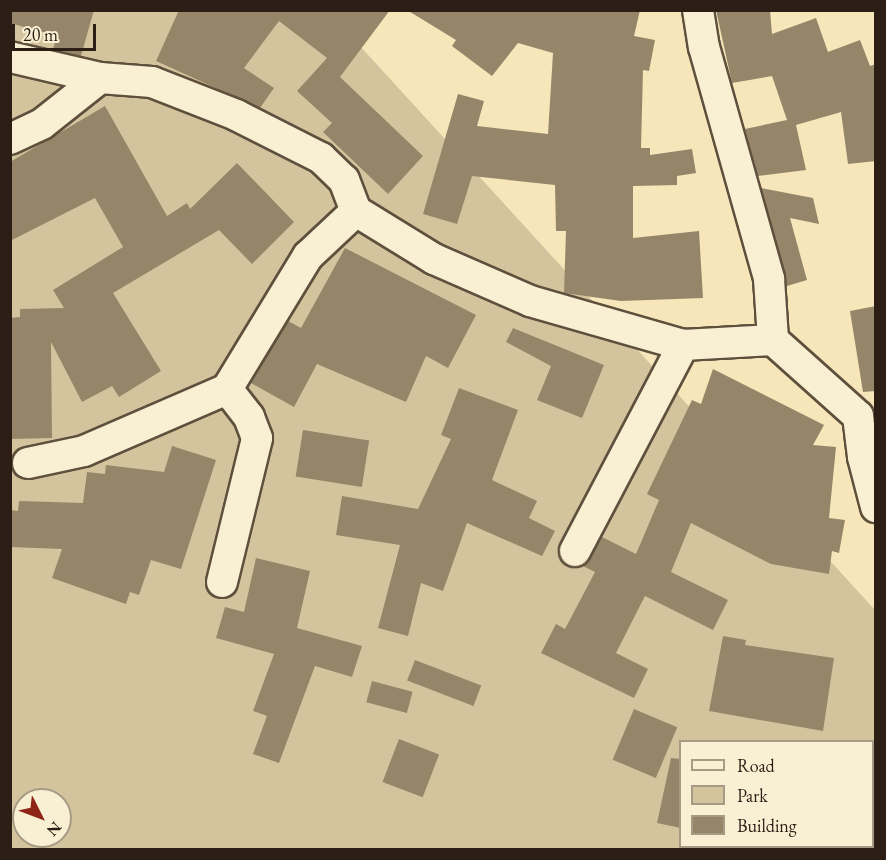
<!DOCTYPE html>
<style>
body{margin:0}
#map{position:relative;width:886px;height:860px;overflow:hidden;background:#f6e6b9;font-family:"EB Garamond",serif}
div>[style]{position:absolute}
[style*='--x']{left:calc(var(--x)*1px);top:calc(var(--y)*1px);width:calc(var(--w)*1px);rotate:calc(var(--a)*1deg)}
.green>*{inset:0;background:#d4c49d}
.building>*{inset:0;background:#95866a;transform-origin:0 0}
.roads{filter:drop-shadow(2px 0 #5e503d) drop-shadow(-2px 0 #5e503d) drop-shadow(0 2px #5e503d) drop-shadow(0 -2px #5e503d)}
.street>*{height:30px;margin:-15px;padding:0 15px;transform-origin:15px;border-radius:15px;background:#f9efd2}
span{translate:-50% -50%;white-space:nowrap;text-align:center;line-height:1.15;-webkit-text-stroke:6px #f9efd2;paint-order:stroke}
.frame{position:absolute;inset:0;border:12px solid #2c1e14;pointer-events:none}
.legend{position:absolute;left:679px;top:740px;width:195px;height:108px;box-sizing:border-box;background:#f9efd2;border:2px solid #a79b86;margin:0;padding:8px 10px;list-style:none;font-size:18px;color:#2c1e14}
.legend li{display:flex;align-items:center;gap:12px;height:30px}
.legend b{width:30px;border:2px solid #a79b86}
.north{position:absolute;left:12px;top:788px;width:60px;height:60px;box-sizing:border-box;background:#f9efd2;border:2px solid #a79b86;border-radius:50%;rotate:132deg;font-size:16px;font-weight:700;line-height:24px;text-align:center;color:#2c1e14}
.north::after{content:'';display:block;margin:auto;width:21px;height:27px;background:#8f2418;clip-path:polygon(50% 0,100% 100%,50% 72%,0 100%)}
.scale{position:absolute;left:12px;top:24px;width:84px;height:27px;box-sizing:border-box;border:3px solid #2c1e14;border-top:0;padding-left:8px;font-size:18px;line-height:21px;white-space:nowrap;color:#2c1e14;-webkit-text-stroke:4px #f9efd2;paint-order:stroke}
</style>
<div id="map">
<div class="green">
<div style="clip-path:polygon(evenodd,10px 11px,328px 11px,875px 610px,875px 849px,11px 849px,10px 11px,680px 742px,872px 742px,872px 846px,680px 846px,680px 742px,10px 11px,24px 800px,60px 800px,60px 836px,24px 836px,24px 800px)"></div>
</div>
<div class="building">
<div style="clip-path:polygon(10px 10px,94px 10px,81px 56px,53px 49px,57px 36px,10px 23px)"></div>
<div style="clip-path:polygon(179px 10px,390px 10px,340px 77px,423px 156px,388px 194px,323px 132px,332px 123px,297px 91px,327px 58px,279px 21px,244px 68px,274px 88px,260px 108px,156px 61px)"></div>
<div style="clip-path:polygon(407px 10px,640px 10px,634px 36px,655px 40px,649px 71px,643px 70px,641px 148px,650px 148px,650px 155px,692px 149px,696px 173px,677px 176px,677px 185px,633px 186px,633px 238px,699px 231px,703px 298px,621px 301px,564px 293px,566px 231px,556px 231px,555px 185px,472px 176px,457px 224px,423px 214px,458px 94px,484px 101px,477px 126px,548px 134px,553px 53px,518px 43px,492px 76px,452px 46px,456px 40px)"></div>
<div style="clip-path:polygon(716px 10px,770px 10px,772px 34px,816px 18px,828px 52px,860px 40px,870px 66px,876px 64px,876px 161px,848px 164px,841px 112px,796px 125px,806px 170px,758px 176px,745px 129px,787px 120px,772px 76px,732px 83px)"></div>
<div style="clip-path:polygon(105px 106px,167px 216px,187px 203px,190px 209px,237px 163px,294px 222px,252px 264px,219px 230px,113px 293px,161px 371px,119px 397px,112px 386px,82px 402px,51px 342px,52px 438px,10px 439px,10px 318px,20px 317px,20px 309px,64px 308px,53px 290px,123px 247px,95px 198px,10px 241px,10px 162px)"></div>
<div style="clip-path:polygon(761px 188px,813px 198px,819px 224px,790px 218px,807px 280px,787px 286px)"></div>
<div style="clip-path:polygon(345px 248px,476px 315px,448px 368px,426px 356px,406px 402px,317px 364px,294px 407px,251px 383px,288px 321px,301px 328px)"></div>
<div style="clip-path:polygon(876px 306px,876px 391px,863px 392px,850px 311px)"></div>
<div style="clip-path:polygon(513px 328px,604px 365px,582px 418px,537px 400px,551px 366px,506px 342px)"></div>
<div style="clip-path:polygon(713px 369px,824px 425px,813px 445px,836px 447px,829px 518px,845px 520px,839px 553px,832px 551px,829px 574px,771px 564px,691px 523px,671px 572px,728px 600px,713px 630px,645px 596px,616px 653px,648px 669px,634px 698px,541px 653px,556px 624px,565px 629px,595px 572px,583px 566px,602px 537px,636px 554px,659px 500px,647px 494px,692px 400px,701px 404px)"></div>
<div style="clip-path:polygon(459px 388px,518px 410px,492px 480px,537px 501px,529px 518px,555px 531px,542px 556px,467px 523px,443px 591px,421px 583px,408px 636px,378px 628px,400px 545px,336px 535px,342px 496px,418px 509px,451px 439px,441px 435px)"></div>
<div style="left:303px;top:430px;width:67px;height:47px;rotate:9deg"></div>
<div style="clip-path:polygon(172px 446px,216px 460px,181px 569px,151px 560px,139px 595px,130px 592px,126px 604px,52px 578px,62px 549px,10px 547px,10px 510px,18px 511px,19px 501px,83px 503px,87px 472px,105px 474px,106px 465px,164px 472px)"></div>
<div style="clip-path:polygon(256px 558px,310px 571px,297px 628px,362px 646px,352px 677px,315px 666px,279px 763px,253px 754px,267px 716px,253px 711px,274px 654px,216px 638px,225px 607px,244px 612px)"></div>
<div style="clip-path:polygon(723px 636px,746px 640px,745px 645px,834px 658px,823px 731px,709px 711px)"></div>
<div style="left:415px;top:660px;width:71px;height:22px;rotate:21deg"></div>
<div style="left:372px;top:681px;width:42px;height:22px;rotate:15deg"></div>
<div style="left:634px;top:709px;width:47px;height:55px;rotate:23deg"></div>
<div style="left:399px;top:739px;width:43px;height:46px;rotate:21deg"></div>
<div style="clip-path:polygon(671px 758px,681px 759px,681px 828px,657px 823px)"></div>
</div>
<div class="roads">
<div class="street">
<div style="--x:698;--y:10;--w:37;--a:81"></div>
<div style="--x:704;--y:47;--w:241;--a:74.3"></div>
<div style="--x:769;--y:279;--w:61;--a:86.2"></div>
<div style="--x:773;--y:340;--w:114;--a:41.8"></div>
<div style="--x:858;--y:416;--w:41;--a:83"></div>
<div style="--x:863;--y:457;--w:52;--a:75.4"></div>
<div style="--x:10;--y:57;--w:92;--a:13.1"></div>
<div style="--x:100;--y:78;--w:52;--a:4.4"></div>
<div style="--x:152;--y:82;--w:90;--a:21.4"></div>
<div style="--x:236;--y:115;--w:95;--a:26.8"></div>
<div style="--x:321;--y:158;--w:32;--a:44"></div>
<div style="--x:344;--y:180;--w:33;--a:69"></div>
<div style="--x:356;--y:211;--w:92;--a:31.6"></div>
<div style="--x:434;--y:259;--w:105;--a:23.6"></div>
<div style="--x:530;--y:301;--w:159;--a:16"></div>
<div style="--x:683;--y:345;--w:90;--a:-3.2"></div>
<div style="--x:10;--y:139;--w:35;--a:-25"></div>
<div style="--x:42;--y:124;--w:74;--a:-38.4"></div>
<div style="--x:28;--y:463;--w:57;--a:-12.1"></div>
<div style="--x:84;--y:451;--w:156;--a:-23.4"></div>
<div style="--x:227;--y:389;--w:156;--a:-58.7"></div>
<div style="--x:308;--y:256;--w:66;--a:-43.2"></div>
<div style="--x:575;--y:551;--w:233;--a:-62.3"></div>
<div style="--x:222;--y:582;--w:148;--a:-76.3"></div>
<div style="--x:257;--y:438;--w:22;--a:-111"></div>
<div style="--x:249;--y:417;--w:36;--a:-128"></div>
</div>
</div>
<div class="frame"></div>
<ul class="legend">
<li><b style="height:8px;background:#f9efd2"></b>Road</li>
<li><b style="height:16px;background:#d4c49d"></b>Park</li>
<li><b style="height:16px;background:#95866a"></b>Building</li>
</ul>
<div class="north">N</div>
<div class="scale">20 m</div>
</div>
